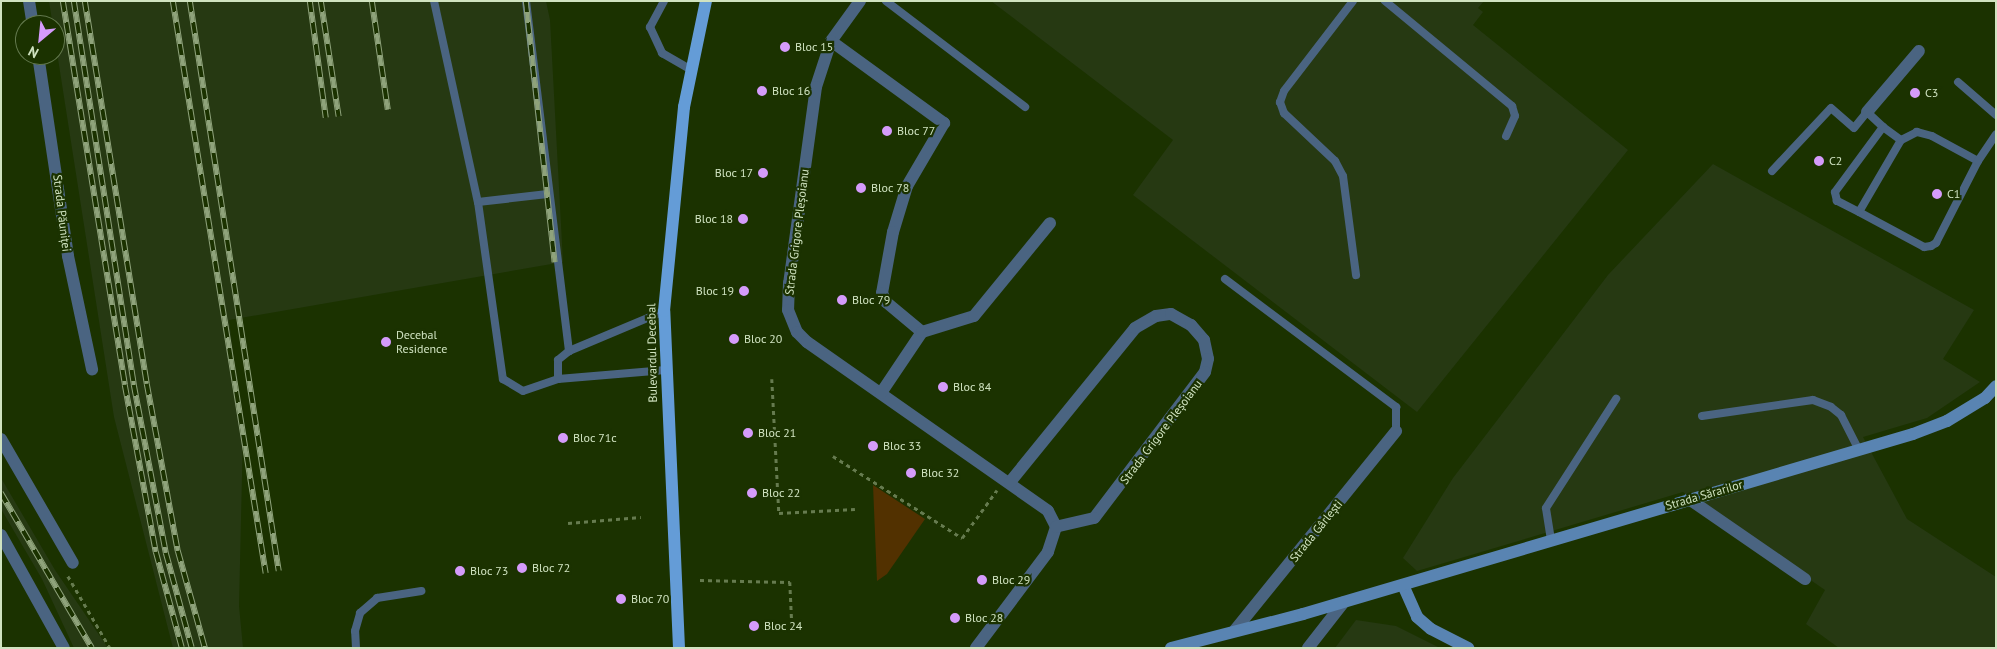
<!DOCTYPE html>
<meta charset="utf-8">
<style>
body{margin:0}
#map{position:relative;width:1997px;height:649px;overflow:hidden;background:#1b3200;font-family:"PT Sans",sans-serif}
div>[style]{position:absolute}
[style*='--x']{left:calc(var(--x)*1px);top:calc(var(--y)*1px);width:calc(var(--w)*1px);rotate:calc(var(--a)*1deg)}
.built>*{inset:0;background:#263912}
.green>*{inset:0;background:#523100}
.path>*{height:2.5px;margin-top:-1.25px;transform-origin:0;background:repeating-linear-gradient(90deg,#667b4f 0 4px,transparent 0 8px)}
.lane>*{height:8px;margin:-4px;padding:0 4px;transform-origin:4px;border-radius:4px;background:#4a6481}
.street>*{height:12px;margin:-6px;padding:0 6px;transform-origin:6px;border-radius:6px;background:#4a6481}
.secondary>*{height:12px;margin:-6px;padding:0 6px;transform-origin:6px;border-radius:6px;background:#5984b2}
.primary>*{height:12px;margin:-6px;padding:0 6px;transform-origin:6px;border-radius:6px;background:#649cd7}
.rail>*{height:5.5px;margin-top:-2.75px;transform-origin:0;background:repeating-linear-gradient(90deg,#1b3200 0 11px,#8fa37b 0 22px);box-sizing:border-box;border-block:1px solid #8fa37b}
.dots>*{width:14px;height:14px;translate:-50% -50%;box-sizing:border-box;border:2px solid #1b3200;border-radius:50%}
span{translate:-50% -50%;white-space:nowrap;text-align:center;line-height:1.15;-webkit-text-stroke:4.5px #1b3200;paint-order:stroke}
.poi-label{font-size:12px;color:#d0e3c0}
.left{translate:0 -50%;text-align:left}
.right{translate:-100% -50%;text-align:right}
.street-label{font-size:12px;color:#d0e3c0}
.frame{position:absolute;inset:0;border:2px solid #d0e3c0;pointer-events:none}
.north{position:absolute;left:15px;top:15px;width:50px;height:50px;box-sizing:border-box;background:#1b3200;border:1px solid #63794d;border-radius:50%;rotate:208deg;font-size:14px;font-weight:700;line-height:20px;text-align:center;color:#d0e3c0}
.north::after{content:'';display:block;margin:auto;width:18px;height:22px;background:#d59bfb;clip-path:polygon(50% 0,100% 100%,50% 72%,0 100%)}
</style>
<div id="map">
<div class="built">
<div style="clip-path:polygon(49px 1px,546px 1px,550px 20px,563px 262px,229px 320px,243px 432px,239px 606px,243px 648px,173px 648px,114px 417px)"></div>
<div style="clip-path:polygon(991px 1px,1484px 1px,1478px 8px,1483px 12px,1473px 25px,1628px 150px,1417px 412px,1133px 195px,1173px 140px)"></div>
<div style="clip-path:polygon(1713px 164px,1974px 310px,1943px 359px,1980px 382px,1927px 418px,1863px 437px,1907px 519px,1996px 577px,1996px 648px,1839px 648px,1806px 624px,1825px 590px,1683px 492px,1417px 571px,1403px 558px,1453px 478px,1608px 275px)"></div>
<div style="clip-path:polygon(1px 478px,55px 570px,108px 648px,74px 648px,42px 579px,1px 509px)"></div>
<div style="clip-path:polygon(1356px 620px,1396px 626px,1440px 648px,1335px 648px)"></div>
</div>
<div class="green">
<div style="clip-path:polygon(873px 485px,925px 519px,887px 574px,877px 581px)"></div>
</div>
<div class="path">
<div style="--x:772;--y:379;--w:134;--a:87"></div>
<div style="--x:779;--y:513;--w:76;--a:-3"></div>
<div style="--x:833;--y:456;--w:153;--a:32.4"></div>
<div style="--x:962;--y:538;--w:59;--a:-53.9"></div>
<div style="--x:568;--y:523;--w:73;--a:-4.7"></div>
<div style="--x:68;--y:576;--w:83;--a:59.7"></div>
<div style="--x:700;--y:580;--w:90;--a:1.3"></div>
<div style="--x:790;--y:582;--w:42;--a:87.3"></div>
</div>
<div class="lane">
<div style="--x:434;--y:1;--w:206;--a:77.7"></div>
<div style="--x:478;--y:202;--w:179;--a:82"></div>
<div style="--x:503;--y:379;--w:23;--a:31"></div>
<div style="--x:523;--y:391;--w:37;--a:-19"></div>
<div style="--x:558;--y:379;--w:108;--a:-4.8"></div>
<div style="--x:526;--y:1;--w:353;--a:83"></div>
<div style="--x:664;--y:1;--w:30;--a:118"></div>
<div style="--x:650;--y:27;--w:29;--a:65"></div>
<div style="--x:662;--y:53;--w:32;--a:30"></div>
<div style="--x:886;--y:1;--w:175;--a:37.3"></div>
<div style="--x:1353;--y:1;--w:113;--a:127.5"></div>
<div style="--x:1284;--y:91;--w:12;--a:110"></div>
<div style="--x:1280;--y:102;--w:12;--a:70"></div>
<div style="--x:1284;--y:113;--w:70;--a:43.3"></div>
<div style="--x:1335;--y:161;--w:17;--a:62"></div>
<div style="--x:1343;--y:176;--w:100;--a:82.5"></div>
<div style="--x:1385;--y:1;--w:165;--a:39.6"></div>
<div style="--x:1512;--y:106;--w:10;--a:73"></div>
<div style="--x:1515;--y:116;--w:22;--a:114"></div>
<div style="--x:1958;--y:82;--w:50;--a:41"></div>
<div style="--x:1978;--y:161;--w:52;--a:-151.5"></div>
<div style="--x:1932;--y:136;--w:16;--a:-165"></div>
<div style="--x:1917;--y:132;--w:18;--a:153"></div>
<div style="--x:1901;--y:140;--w:83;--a:120.3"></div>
<div style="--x:1859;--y:212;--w:74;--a:28.3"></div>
<div style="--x:1924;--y:247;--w:7;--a:-8"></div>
<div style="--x:1931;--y:246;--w:6;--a:-31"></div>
<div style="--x:1936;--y:243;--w:92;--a:-62.9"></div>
<div style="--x:1978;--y:161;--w:32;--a:-56"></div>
<div style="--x:1772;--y:171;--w:86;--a:-46.9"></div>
<div style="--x:1831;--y:108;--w:30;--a:41"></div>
<div style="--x:1854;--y:128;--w:21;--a:-51"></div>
<div style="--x:1867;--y:112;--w:22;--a:43"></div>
<div style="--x:478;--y:202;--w:70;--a:-6.5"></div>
<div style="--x:1859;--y:212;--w:25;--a:-153"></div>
<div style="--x:1837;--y:201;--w:9;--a:-103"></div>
<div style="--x:1835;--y:192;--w:81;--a:-53.6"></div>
<div style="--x:1883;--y:127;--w:22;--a:36"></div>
<div style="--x:1225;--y:279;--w:214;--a:36.8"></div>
<div style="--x:1396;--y:407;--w:24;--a:90"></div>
<div style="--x:558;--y:379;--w:19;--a:-90"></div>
<div style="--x:558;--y:360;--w:14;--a:-39"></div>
<div style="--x:569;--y:351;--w:103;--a:-22.8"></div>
<div style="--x:1702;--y:416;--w:112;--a:-8.2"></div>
<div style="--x:1813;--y:400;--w:19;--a:21"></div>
<div style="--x:1831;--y:407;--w:13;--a:39"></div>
<div style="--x:1841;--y:415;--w:39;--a:63"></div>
<div style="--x:1551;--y:540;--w:32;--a:-99"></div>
<div style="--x:1546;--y:508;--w:130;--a:-57.3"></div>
<div style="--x:356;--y:648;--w:17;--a:-93"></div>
<div style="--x:355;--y:631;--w:19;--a:-74"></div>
<div style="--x:360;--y:613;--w:23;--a:-41"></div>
<div style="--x:377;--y:598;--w:45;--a:-9"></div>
</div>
<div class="street">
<div style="--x:29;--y:1;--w:24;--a:81"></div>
<div style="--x:860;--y:1;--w:49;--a:125.9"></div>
<div style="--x:831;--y:41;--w:48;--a:108.1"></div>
<div style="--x:816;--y:87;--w:198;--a:97.8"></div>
<div style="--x:789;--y:283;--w:27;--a:92"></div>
<div style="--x:788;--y:310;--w:24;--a:68"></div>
<div style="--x:797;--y:332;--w:14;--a:45"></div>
<div style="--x:807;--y:342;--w:294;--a:35"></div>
<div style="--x:1048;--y:511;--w:18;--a:63"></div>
<div style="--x:1056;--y:527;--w:26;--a:108"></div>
<div style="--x:1048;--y:552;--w:120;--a:126.9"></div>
<div style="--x:831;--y:41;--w:140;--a:36"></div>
<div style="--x:944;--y:123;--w:73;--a:120.4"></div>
<div style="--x:907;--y:186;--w:48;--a:106.9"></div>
<div style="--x:893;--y:232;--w:62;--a:100.2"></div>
<div style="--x:882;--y:293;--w:10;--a:66"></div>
<div style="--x:886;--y:302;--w:47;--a:39.8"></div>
<div style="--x:38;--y:55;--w:203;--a:81.5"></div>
<div style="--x:68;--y:256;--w:116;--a:78"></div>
<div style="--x:1867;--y:112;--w:80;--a:-49.6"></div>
<div style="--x:881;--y:393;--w:73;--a:-56.1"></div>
<div style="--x:922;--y:332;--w:54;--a:-17.1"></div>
<div style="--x:974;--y:316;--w:120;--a:-50.7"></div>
<div style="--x:1;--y:439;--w:143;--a:59.9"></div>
<div style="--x:1010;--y:482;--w:198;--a:-50.9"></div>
<div style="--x:1135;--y:328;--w:24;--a:-30"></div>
<div style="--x:1156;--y:316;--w:15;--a:-8"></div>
<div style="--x:1171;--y:314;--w:23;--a:29"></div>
<div style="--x:1191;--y:325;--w:20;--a:49"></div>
<div style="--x:1204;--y:340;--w:19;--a:78"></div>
<div style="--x:1208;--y:359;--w:13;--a:103"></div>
<div style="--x:1205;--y:372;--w:183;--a:127.2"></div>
<div style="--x:1094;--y:518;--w:39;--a:167"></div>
<div style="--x:1689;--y:499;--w:141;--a:34.6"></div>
<div style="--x:1;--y:535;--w:129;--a:60.9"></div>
<div style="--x:1235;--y:630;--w:256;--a:-51"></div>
<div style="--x:1308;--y:648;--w:58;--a:-52"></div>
</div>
<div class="secondary">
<div style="--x:1403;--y:585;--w:35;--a:66"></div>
<div style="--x:1417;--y:617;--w:18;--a:41"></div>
<div style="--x:1431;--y:629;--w:42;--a:27.2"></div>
<div style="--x:1171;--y:648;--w:136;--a:-14.4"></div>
<div style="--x:1303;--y:614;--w:636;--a:-16.44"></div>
<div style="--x:1913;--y:434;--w:36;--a:-21"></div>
<div style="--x:1947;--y:421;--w:44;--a:-31.2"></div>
<div style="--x:1985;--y:398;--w:16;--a:-47"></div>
</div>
<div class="primary">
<div style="--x:679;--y:648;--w:337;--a:-92.5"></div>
<div style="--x:664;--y:311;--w:205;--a:-84.4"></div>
<div style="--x:684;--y:107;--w:108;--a:-78.3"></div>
</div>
<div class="rail">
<div style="--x:63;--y:1;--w:389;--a:80.8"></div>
<div style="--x:125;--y:385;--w:170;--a:79.5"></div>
<div style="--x:156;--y:552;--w:99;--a:74.8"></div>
<div style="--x:74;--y:1;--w:389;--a:81.1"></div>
<div style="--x:134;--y:385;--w:171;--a:79.2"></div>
<div style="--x:166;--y:553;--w:98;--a:74.7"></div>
<div style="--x:85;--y:1;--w:388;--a:80.8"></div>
<div style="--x:147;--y:384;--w:170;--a:79.5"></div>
<div style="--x:178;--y:551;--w:101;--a:74.4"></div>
<div style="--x:173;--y:1;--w:580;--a:80.78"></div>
<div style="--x:190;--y:1;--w:577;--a:81.13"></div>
<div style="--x:310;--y:1;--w:118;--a:82.2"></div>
<div style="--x:321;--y:1;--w:117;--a:81.2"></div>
<div style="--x:372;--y:1;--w:110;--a:81.6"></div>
<div style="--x:526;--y:1;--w:263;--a:83.7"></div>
<div style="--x:1;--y:493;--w:180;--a:59.6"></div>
</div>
<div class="dots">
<div style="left:785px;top:47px;background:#d59bfb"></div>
<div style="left:762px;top:91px;background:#d59bfb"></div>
<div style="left:1915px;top:93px;background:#d59bfb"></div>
<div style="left:887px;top:131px;background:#d59bfb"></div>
<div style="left:1819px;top:161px;background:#d59bfb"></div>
<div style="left:763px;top:173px;background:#d59bfb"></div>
<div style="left:861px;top:188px;background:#d59bfb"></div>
<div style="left:1937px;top:194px;background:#d59bfb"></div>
<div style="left:743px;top:219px;background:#d59bfb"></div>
<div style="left:744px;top:291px;background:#d59bfb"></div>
<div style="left:842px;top:300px;background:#d59bfb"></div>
<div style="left:734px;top:339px;background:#d59bfb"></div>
<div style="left:386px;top:342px;background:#d59bfb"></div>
<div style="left:943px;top:387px;background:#d59bfb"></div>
<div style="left:748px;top:433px;background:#d59bfb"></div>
<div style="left:563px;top:438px;background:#d59bfb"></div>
<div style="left:873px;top:446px;background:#d59bfb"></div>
<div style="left:911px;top:473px;background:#d59bfb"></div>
<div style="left:752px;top:493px;background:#d59bfb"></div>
<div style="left:522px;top:568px;background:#d59bfb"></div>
<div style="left:460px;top:571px;background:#d59bfb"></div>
<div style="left:982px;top:580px;background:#d59bfb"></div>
<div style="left:621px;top:599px;background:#d59bfb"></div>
<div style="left:955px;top:618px;background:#d59bfb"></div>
<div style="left:754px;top:626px;background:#d59bfb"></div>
</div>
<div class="poi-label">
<span class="left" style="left:795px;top:47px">Bloc 15</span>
<span class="left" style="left:772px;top:91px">Bloc 16</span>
<span class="left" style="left:1925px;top:93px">C3</span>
<span class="left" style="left:897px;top:131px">Bloc 77</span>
<span class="left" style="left:1829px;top:161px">C2</span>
<span class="right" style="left:753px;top:173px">Bloc 17</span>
<span class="left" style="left:871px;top:188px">Bloc 78</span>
<span class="left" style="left:1947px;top:194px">C1</span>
<span class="right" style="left:733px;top:219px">Bloc 18</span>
<span class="right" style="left:734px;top:291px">Bloc 19</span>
<span class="left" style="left:852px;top:300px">Bloc 79</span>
<span class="left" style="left:396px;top:342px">Decebal<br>Residence</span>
<span class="left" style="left:744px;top:339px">Bloc 20</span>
<span class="left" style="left:953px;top:387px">Bloc 84</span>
<span class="left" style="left:758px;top:433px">Bloc 21</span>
<span class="left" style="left:573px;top:438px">Bloc 71c</span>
<span class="left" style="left:883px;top:446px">Bloc 33</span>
<span class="left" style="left:921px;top:473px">Bloc 32</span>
<span class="left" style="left:762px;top:493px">Bloc 22</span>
<span class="left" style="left:532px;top:568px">Bloc 72</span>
<span class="left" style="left:470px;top:571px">Bloc 73</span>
<span class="left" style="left:992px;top:580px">Bloc 29</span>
<span class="left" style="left:631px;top:599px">Bloc 70</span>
<span class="left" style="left:965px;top:618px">Bloc 28</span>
<span class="left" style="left:764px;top:626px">Bloc 24</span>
</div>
<div class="street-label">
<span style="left:62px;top:213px;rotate:83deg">Strada Păuniței</span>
<span style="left:797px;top:232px;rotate:-83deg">Strada Grigore Pleșoianu</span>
<span style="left:652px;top:353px;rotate:-91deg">Bulevardul Decebal</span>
<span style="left:1161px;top:432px;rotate:-53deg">Strada Grigore Pleșoianu</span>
<span style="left:1704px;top:495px;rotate:-16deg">Strada Sărarilor</span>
<span style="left:1316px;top:531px;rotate:-51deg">Strada Gârlești</span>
</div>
<div class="frame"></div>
<div class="north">N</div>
</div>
